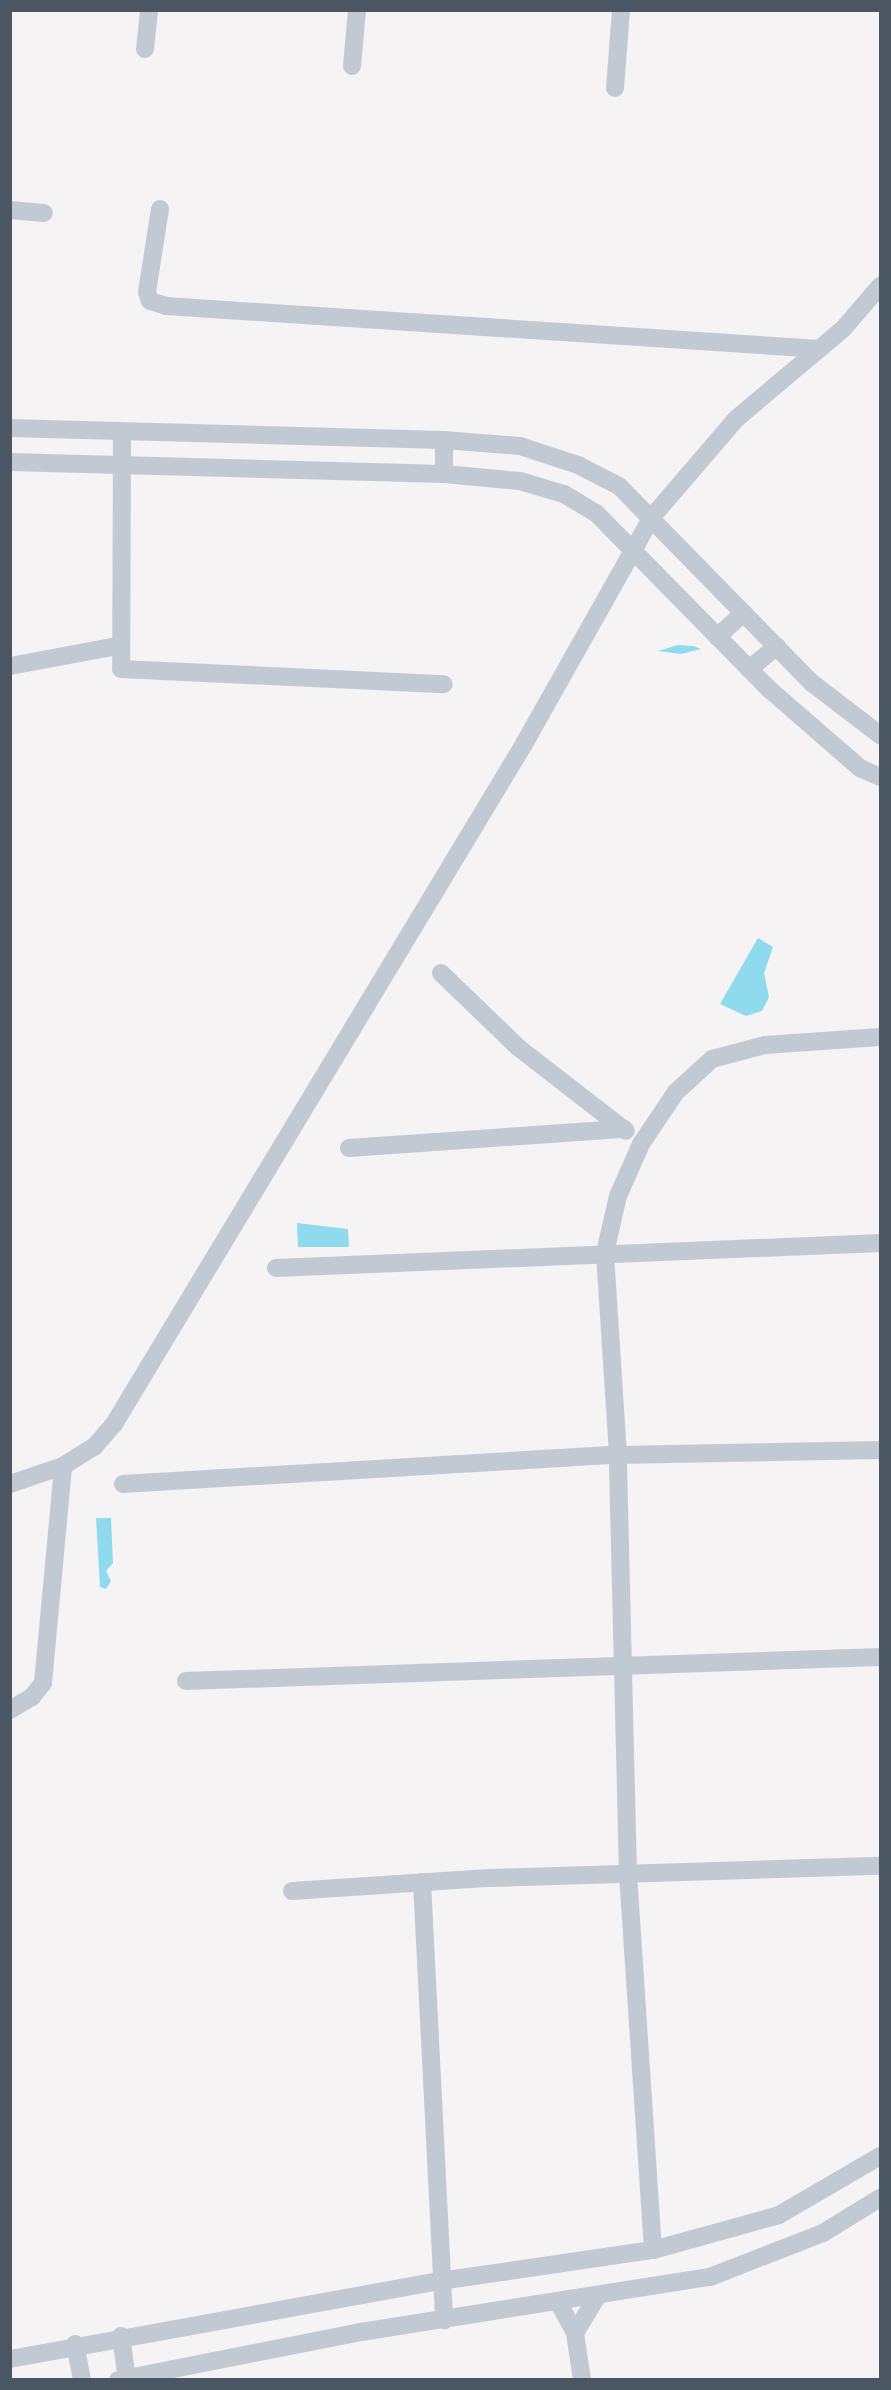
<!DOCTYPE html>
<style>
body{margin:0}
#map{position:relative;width:891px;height:2390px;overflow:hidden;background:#f5f3f3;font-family:Manrope,sans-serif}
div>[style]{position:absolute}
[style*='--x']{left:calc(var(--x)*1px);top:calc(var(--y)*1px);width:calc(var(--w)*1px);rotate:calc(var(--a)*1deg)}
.water>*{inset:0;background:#90daee}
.minor>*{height:18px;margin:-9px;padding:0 9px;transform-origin:9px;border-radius:9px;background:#c1cad2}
span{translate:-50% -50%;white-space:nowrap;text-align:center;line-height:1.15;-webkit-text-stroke:4.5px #fff;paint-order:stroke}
.frame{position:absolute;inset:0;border:12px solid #4a5661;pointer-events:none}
</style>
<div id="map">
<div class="water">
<div style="clip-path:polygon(678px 645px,693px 646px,701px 649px,681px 654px,658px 651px)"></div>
<div style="clip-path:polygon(758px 938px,773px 947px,764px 973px,769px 997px,762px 1011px,746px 1016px,720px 1004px)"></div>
<div style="clip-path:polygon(297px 1223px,348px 1229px,349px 1247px,298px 1247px)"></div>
<div style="clip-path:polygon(96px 1518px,111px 1518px,113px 1563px,106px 1571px,111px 1581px,106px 1589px,100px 1587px)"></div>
</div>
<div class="minor">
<div style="--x:145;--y:49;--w:39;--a:-84"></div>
<div style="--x:352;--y:66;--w:56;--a:-84.9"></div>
<div style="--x:615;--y:88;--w:78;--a:-85.6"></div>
<div style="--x:160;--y:209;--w:84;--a:98.9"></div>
<div style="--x:147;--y:292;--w:9;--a:72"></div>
<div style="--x:150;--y:301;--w:17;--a:17"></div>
<div style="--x:166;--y:306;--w:655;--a:3.76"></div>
<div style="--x:10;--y:210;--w:34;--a:5"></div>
<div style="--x:10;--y:428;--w:434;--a:1.6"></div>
<div style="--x:444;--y:440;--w:76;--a:4.5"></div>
<div style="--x:520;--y:446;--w:61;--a:18.1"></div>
<div style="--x:578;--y:465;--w:46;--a:27.1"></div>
<div style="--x:619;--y:486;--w:276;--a:45.6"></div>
<div style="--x:812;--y:683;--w:86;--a:37.4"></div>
<div style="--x:122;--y:432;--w:237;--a:90.2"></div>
<div style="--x:121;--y:669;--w:323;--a:2.7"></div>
<div style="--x:10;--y:462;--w:434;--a:1.6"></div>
<div style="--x:444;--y:474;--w:76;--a:5.3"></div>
<div style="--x:520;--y:481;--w:46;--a:16.5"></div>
<div style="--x:564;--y:494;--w:37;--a:31"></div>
<div style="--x:596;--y:513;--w:247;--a:45.5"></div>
<div style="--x:769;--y:689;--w:121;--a:41"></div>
<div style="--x:860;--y:768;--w:22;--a:24"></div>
<div style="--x:444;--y:474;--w:34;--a:-90"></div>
<div style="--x:717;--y:637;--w:36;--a:-42"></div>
<div style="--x:10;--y:666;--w:110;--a:-10.5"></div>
<div style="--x:749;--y:669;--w:36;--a:-39"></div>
<div style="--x:441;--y:973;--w:108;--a:43.9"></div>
<div style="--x:519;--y:1048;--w:135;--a:37.8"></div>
<div style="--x:349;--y:1148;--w:276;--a:-4"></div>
<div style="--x:276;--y:1268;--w:605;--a:-2.37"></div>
<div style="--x:10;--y:1484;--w:56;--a:-18.8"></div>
<div style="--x:63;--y:1466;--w:36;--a:-32"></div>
<div style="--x:94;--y:1447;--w:30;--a:-49"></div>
<div style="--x:114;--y:1424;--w:794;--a:-58.91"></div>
<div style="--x:524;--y:744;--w:261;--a:-60.6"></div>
<div style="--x:652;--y:517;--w:129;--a:-49.4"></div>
<div style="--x:736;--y:419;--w:140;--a:-40.1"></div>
<div style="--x:843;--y:329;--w:57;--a:-49.3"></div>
<div style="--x:123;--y:1484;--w:496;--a:-3.4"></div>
<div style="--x:618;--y:1455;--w:262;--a:-1.1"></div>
<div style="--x:186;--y:1681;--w:694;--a:-1.98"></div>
<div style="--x:10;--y:1710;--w:26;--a:-31"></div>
<div style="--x:32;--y:1697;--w:18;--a:-52"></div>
<div style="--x:43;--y:1683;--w:218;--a:-84.7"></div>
<div style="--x:422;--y:1882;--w:439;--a:87.1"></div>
<div style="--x:292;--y:1891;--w:198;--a:-3.8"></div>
<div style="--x:490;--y:1878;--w:390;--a:-1.8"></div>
<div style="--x:653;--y:2250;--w:377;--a:-93.8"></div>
<div style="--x:628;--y:1874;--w:419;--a:-91.4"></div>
<div style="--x:618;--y:1455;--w:202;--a:-93.7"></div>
<div style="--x:605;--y:1253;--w:58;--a:-77.2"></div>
<div style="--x:618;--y:1196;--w:57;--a:-66.1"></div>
<div style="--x:641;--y:1144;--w:63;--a:-56.1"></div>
<div style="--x:676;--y:1092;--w:49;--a:-42.5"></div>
<div style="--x:712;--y:1059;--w:55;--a:-14.8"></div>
<div style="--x:765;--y:1045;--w:115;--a:-4"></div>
<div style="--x:558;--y:2302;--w:35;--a:61"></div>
<div style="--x:575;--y:2333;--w:48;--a:81.5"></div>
<div style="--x:575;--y:2333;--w:44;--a:-58.8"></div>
<div style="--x:121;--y:2336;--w:44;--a:82.2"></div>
<div style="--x:75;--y:2344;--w:37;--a:79"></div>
<div style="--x:10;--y:2359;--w:437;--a:-10.3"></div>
<div style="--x:440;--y:2281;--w:215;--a:-8.3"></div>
<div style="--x:653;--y:2250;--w:131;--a:-15.5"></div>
<div style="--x:779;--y:2215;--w:117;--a:-30.3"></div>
<div style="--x:118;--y:2380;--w:248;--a:-11.2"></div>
<div style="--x:361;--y:2332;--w:353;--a:-9"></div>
<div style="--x:710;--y:2277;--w:121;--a:-21.3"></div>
<div style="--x:823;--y:2233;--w:67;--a:-31.6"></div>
</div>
<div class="frame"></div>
</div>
